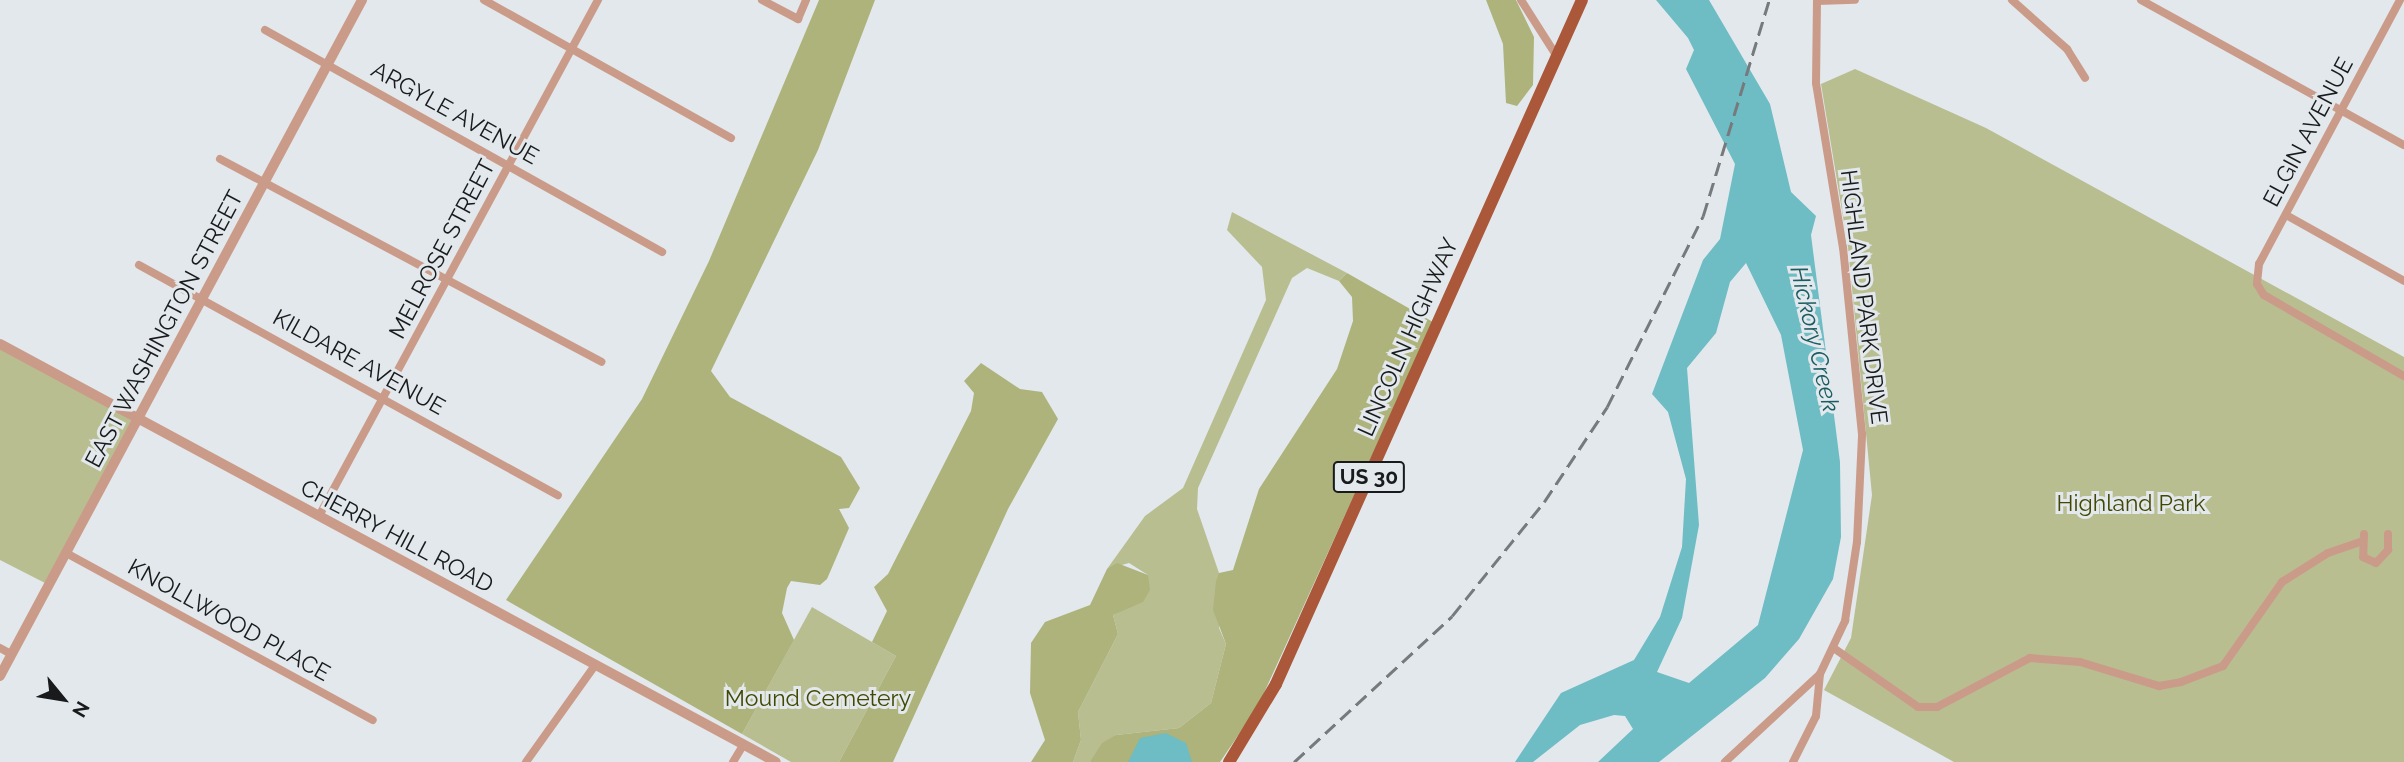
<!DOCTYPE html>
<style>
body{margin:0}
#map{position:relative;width:2404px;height:762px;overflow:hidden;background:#e2e8ec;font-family:Raleway,sans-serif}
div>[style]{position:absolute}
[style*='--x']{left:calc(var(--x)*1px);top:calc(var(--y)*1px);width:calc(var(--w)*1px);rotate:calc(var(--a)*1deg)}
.green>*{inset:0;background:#b9be91}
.forest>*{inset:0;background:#adb37a}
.water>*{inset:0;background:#6ebcc4}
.minor>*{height:8px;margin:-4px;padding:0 4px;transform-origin:4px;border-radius:4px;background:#cb9b8a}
.tertiary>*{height:10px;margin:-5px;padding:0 5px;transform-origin:5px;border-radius:5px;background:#cb9b8a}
.primary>*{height:12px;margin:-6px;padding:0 6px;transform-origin:6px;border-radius:6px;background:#ab583a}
.rail>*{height:2.5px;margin-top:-1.25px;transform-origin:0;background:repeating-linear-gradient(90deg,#767a7c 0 14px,transparent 0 21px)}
span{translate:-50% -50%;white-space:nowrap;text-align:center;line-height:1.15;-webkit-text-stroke:6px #e2e8ec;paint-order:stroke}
.shield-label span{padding:2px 5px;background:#e2e8ec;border:2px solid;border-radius:5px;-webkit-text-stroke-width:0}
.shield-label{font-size:21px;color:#181a1b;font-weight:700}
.street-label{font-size:23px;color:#181a1b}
.park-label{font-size:23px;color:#434800}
.water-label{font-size:24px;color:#195c62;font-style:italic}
.north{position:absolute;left:28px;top:664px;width:70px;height:70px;-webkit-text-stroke:5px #e2e8ec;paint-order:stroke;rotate:120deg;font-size:19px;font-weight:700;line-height:28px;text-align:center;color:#181a1b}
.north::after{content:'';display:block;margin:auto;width:24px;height:32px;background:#181a1b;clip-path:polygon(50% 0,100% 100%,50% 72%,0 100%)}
</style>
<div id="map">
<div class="green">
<div style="clip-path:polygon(1855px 69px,1986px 128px,2404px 357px,2404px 762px,1954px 762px,1824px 690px,1851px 638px,1872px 495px,1848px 247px,1821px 84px)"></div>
<div style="clip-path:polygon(1232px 212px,1347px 273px,1339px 281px,1307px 268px,1292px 278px,1198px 488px,1197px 509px,1219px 573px,1219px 628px,1226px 644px,1211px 703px,1179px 728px,1116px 735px,1090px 762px,1073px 762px,1081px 740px,1078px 712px,1118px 634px,1113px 615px,1131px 605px,1148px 575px,1129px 563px,1107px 569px,1145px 516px,1183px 488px,1266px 300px,1262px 267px,1227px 230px)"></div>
<div style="clip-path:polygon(0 347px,134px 421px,47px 584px,0 560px)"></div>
<div style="clip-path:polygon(812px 607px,896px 656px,839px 762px,791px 762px,742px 734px)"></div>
</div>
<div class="forest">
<div style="clip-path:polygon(819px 0,875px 0,818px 150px,711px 371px,730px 397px,841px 457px,860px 488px,849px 508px,839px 509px,849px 528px,827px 579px,820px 585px,791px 581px,787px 588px,782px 613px,794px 640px,742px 734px,506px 600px,642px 399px,709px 261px)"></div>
<div style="clip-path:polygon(1486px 0,1516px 0,1534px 37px,1533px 85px,1517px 106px,1506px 103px,1503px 44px)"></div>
<div style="clip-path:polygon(1347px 273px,1433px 322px,1258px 706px,1220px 762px,1090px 762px,1102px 743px,1116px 735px,1179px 728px,1211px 703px,1226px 644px,1213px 610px,1216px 581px,1219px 573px,1233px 570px,1259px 489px,1337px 369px,1353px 321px,1352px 297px,1339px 281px)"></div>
<div style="clip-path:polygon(981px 363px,1020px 389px,1042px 392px,1058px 419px,1008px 509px,893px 762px,839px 762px,896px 656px,872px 642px,887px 611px,874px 587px,888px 574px,971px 411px,974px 393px,964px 381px)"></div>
<div style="clip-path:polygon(1117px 563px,1148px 575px,1150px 590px,1143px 602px,1113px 615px,1118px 634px,1078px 712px,1081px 740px,1073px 762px,1031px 762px,1045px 740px,1030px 693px,1031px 643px,1045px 622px,1090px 605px,1107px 569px)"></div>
</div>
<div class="water">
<div style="clip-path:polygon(evenodd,1656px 0,1709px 0,1770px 104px,1791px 192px,1816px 216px,1811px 235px,1840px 462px,1841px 537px,1833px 579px,1799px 639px,1765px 678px,1659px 762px,1598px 762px,1633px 729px,1625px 716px,1614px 715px,1580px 725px,1533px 762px,1515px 762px,1561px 693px,1634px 660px,1660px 617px,1682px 547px,1686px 479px,1668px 412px,1652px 394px,1703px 260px,1720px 239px,1735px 164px,1686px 69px,1694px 50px,1688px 38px,1656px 0,1746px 263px,1781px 335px,1803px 450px,1758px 625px,1689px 683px,1657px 672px,1682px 618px,1699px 525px,1687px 368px,1716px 333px,1730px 282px,1746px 263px)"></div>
<div style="clip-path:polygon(1166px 733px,1186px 743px,1192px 762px,1128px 762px,1140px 738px)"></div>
</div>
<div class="minor">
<div style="--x:484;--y:0;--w:283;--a:29.2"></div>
<div style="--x:762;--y:0;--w:41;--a:27.8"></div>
<div style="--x:798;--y:19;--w:21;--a:-67"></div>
<div style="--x:1521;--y:0;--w:65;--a:57.5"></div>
<div style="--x:2012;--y:0;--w:74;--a:41.7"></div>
<div style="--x:2067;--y:49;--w:34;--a:58"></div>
<div style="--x:2141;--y:0;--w:300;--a:28.9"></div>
<div style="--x:2400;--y:0;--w:299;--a:118.1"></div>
<div style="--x:2259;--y:264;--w:20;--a:96"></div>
<div style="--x:2257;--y:284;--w:13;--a:58"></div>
<div style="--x:2264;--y:295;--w:162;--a:30.1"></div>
<div style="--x:1817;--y:1;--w:38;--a:-2"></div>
<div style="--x:265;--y:30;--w:455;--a:29.2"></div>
<div style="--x:220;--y:159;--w:432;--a:28"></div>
<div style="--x:2286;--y:215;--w:135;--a:29.2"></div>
<div style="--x:139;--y:265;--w:478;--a:28.8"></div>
<div style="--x:319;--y:516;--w:587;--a:-61.6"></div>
<div style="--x:2364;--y:534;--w:23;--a:92"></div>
<div style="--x:2363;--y:557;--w:14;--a:25"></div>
<div style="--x:2376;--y:563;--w:18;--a:-47"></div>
<div style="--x:2388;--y:550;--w:16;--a:-90"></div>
<div style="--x:68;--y:554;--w:347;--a:28.6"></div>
<div style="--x:0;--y:648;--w:13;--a:29"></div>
<div style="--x:1835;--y:649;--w:101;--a:34.9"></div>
<div style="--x:1918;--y:707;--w:19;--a:0"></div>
<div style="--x:1937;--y:707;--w:105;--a:-27.8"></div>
<div style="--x:2030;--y:658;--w:50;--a:4.6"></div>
<div style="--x:2080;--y:662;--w:83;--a:16.9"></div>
<div style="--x:2159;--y:686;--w:22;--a:-10"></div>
<div style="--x:2181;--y:682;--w:45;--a:-20.9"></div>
<div style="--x:2223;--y:666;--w:103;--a:-54.9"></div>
<div style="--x:2282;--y:582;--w:54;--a:-32.2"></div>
<div style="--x:2328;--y:553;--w:37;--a:-19"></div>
<div style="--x:526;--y:762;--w:120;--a:-54.5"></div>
<div style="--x:733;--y:762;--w:21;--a:-59"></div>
<div style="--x:1725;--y:762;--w:129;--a:-42.8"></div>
<div style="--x:1820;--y:674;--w:59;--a:-64.7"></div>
<div style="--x:1845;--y:621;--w:80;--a:-81.4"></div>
<div style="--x:1857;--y:542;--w:108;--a:-87.3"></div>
<div style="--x:1862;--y:434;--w:187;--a:-95.8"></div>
<div style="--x:1843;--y:248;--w:167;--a:-99.3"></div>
<div style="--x:1816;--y:83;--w:83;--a:-89.3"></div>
<div style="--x:1793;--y:762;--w:51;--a:-63.4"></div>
<div style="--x:1816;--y:716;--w:42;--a:-84.6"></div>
</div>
<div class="tertiary">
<div style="--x:0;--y:344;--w:881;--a:28.31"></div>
<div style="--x:0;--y:676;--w:767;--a:-61.83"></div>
</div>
<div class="primary">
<div style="--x:1229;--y:762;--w:91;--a:-58.9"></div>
<div style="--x:1276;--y:684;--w:749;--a:-65.9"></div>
</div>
<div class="rail">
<div style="--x:1294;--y:762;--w:215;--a:-42.7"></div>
<div style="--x:1452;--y:616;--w:146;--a:-51.1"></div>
<div style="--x:1544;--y:502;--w:114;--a:-56.4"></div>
<div style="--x:1607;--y:407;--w:214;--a:-63.3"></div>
<div style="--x:1703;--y:216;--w:226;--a:-73"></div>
</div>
<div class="shield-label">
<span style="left:1369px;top:477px">US 30</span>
</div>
<div class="street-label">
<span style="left:455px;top:113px;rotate:29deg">ARGYLE AVENUE</span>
<span style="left:2308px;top:132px;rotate:-62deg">ELGIN AVENUE</span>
<span style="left:442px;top:249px;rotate:-62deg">MELROSE STREET</span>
<span style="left:1864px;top:297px;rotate:83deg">HIGHLAND PARK DRIVE</span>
<span style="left:164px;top:329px;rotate:-62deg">EAST WASHINGTON STREET</span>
<span style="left:1408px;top:337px;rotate:-66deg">LINCOLN HIGHWAY</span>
<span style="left:359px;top:362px;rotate:29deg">KILDARE AVENUE</span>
<span style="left:397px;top:536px;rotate:28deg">CHERRY HILL ROAD</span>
<span style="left:229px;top:620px;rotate:29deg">KNOLLWOOD PLACE</span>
</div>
<div class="park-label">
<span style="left:2131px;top:503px">Highland Park</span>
<span style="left:818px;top:698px">Mound Cemetery</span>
</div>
<div class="water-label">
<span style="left:1815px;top:339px;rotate:77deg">Hickory Creek</span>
</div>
<div class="north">N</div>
</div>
